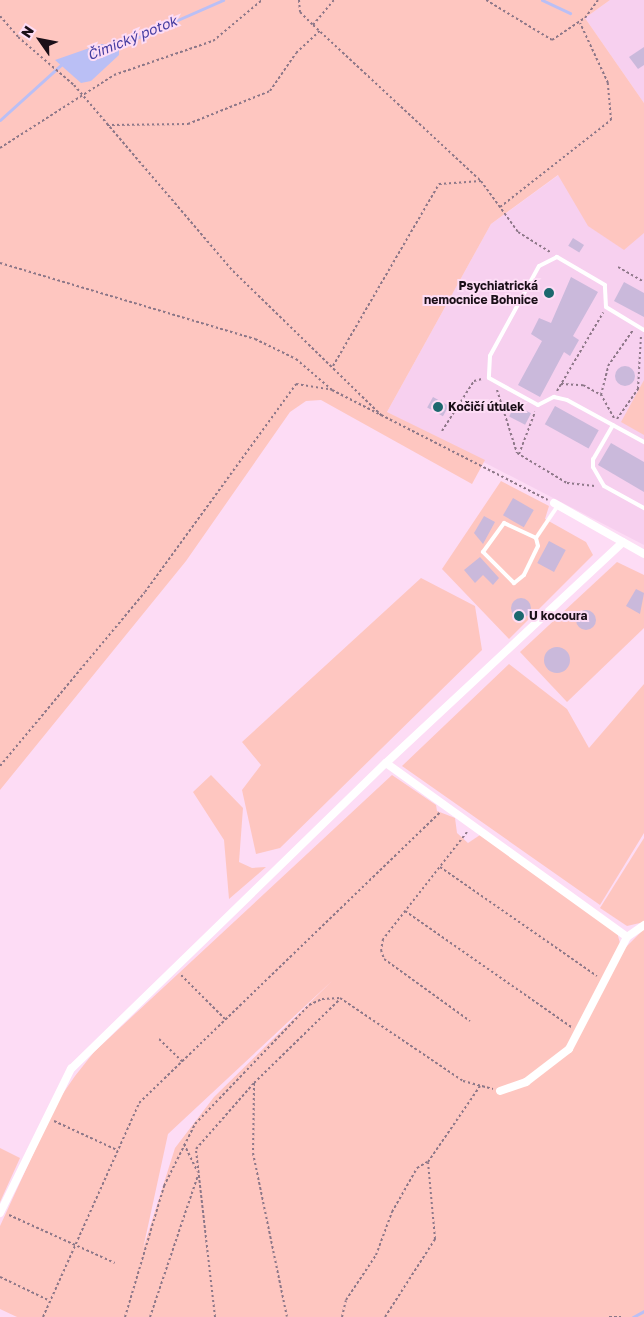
<!DOCTYPE html>
<meta charset="utf-8">
<style>
body{margin:0}
#map{position:relative;width:644px;height:1317px;overflow:hidden;background:#fddcf5;font-family:"Golos Text",sans-serif}
div>[style]{position:absolute}
[style*='--x']{left:calc(var(--x)*1px);top:calc(var(--y)*1px);width:calc(var(--w)*1px);rotate:calc(var(--a)*1deg)}
.built>*{inset:0;background:#f7d0ef}
.green>*{inset:0;background:#fec6c0}
.water>*{inset:0;background:#babff5}
.stream>*{height:3px;margin:-1.5px;padding:0 1.5px;transform-origin:1.5px;border-radius:1.5px;background:#babff5}
.building>*{inset:0;background:#cab9db;transform-origin:0 0}
.round{border-radius:50%}
.path>*{height:2px;margin-top:-1px;transform-origin:0;background:repeating-linear-gradient(90deg,#8d7788 0 2.5px,transparent 0 5px)}
.service>*{height:4px;margin:-2px;padding:0 2px;transform-origin:2px;border-radius:2px;background:#fff}
.minor>*{height:8px;margin:-4px;padding:0 4px;transform-origin:4px;border-radius:4px;background:#fff}
.dots>*{width:14px;height:14px;translate:-50% -50%;box-sizing:border-box;border:2px solid #fddcf5;border-radius:50%}
span{translate:-50% -50%;white-space:nowrap;text-align:center;line-height:1.15;-webkit-text-stroke:4px #fddcf5;paint-order:stroke}
.poi-label{font-size:12px;color:#1a0f18;font-weight:700}
.right{translate:-100% -50%;text-align:right}
.left{translate:0 -50%;text-align:left}
.water-label{font-size:14px;color:#443da1;font-style:italic}
.north{position:absolute;left:15px;top:15px;width:50px;height:50px;-webkit-text-stroke:4px #fddcf5;paint-order:stroke;rotate:303deg;font-size:14px;font-weight:700;line-height:20px;text-align:center;color:#1a0f18}
.north::after{content:'';display:block;margin:auto;width:18px;height:22px;background:#1a0f18;clip-path:polygon(50% 0,100% 100%,50% 72%,0 100%)}
</style>
<div id="map">
<div class="built">
<div style="clip-path:polygon(610px 0,644px 0,644px 103px,585px 18px)"></div>
<div style="clip-path:polygon(644px 113px,644px 545px,387px 412px,491px 224px)"></div>
</div>
<div class="green">
<div style="clip-path:polygon(0 0,610px 0,585px 18px,644px 103px,644px 233px,624px 250px,588px 226px,558px 175px,491px 224px,387px 412px,485px 460px,472px 484px,321px 400px,306px 401px,290px 412px,186px 561px,0 790px)"></div>
<div style="clip-path:polygon(644px 380px,644px 435px,621px 422px)"></div>
<div style="clip-path:polygon(501px 481px,549px 506px,545px 519px,586px 542px,593px 555px,509px 639px,442px 569px)"></div>
<div style="clip-path:polygon(617px 562px,644px 575px,644px 628px,567px 702px,520px 652px)"></div>
<div style="clip-path:polygon(421px 578px,475px 606px,482px 650px,280px 848px,256px 854px,242px 790px,261px 765px,242px 742px)"></div>
<div style="clip-path:polygon(509px 664px,567px 709px,589px 748px,644px 684px,644px 833px,600px 905px,402px 766px)"></div>
<div style="clip-path:polygon(211px 775px,243px 808px,239px 862px,252px 868px,266px 867px,229px 899px,224px 840px,193px 792px)"></div>
<div style="clip-path:polygon(evenodd,392px 775px,436px 805px,437px 811px,455px 818px,457px 833px,468px 843px,480px 835px,617px 932px,621px 947px,625px 948px,644px 929px,644px 1317px,17px 1317px,0 1309px,0 1226px,57px 1102px,75px 1076px,94px 1052px,392px 775px,332px 981px,214px 1097px,175px 1148px,143px 1249px,168px 1134px,332px 981px)"></div>
<div style="clip-path:polygon(644px 838px,644px 922px,627px 926px,600px 908px)"></div>
<div style="clip-path:polygon(0 1148px,20px 1158px,0 1202px)"></div>
</div>
<div class="water">
<div style="clip-path:polygon(101px 44px,119px 46px,119px 55px,91px 81px,81px 83px,55px 60px)"></div>
</div>
<div class="stream">
<div style="--x:542;--y:0;--w:31;--a:25"></div>
<div style="--x:116;--y:47;--w:117;--a:-23.7"></div>
<div style="--x:0;--y:120;--w:84;--a:-42.1"></div>
<div style="--x:633;--y:1317;--w:13;--a:-29"></div>
</div>
<div class="building">
<div style="clip-path:polygon(644px 47px,644px 65px,638px 69px,629px 57px)"></div>
<div style="left:573px;top:238px;width:13px;height:9px;rotate:32deg"></div>
<div style="clip-path:polygon(571px 277px,598px 292px,573px 336px,579px 340px,570px 356px,564px 352px,540px 397px,518px 385px,542px 341px,531px 334px,539px 318px,551px 323px)"></div>
<div style="clip-path:polygon(624px 282px,644px 293px,644px 317px,614px 301px)"></div>
<div class="round" style="left:615px;top:366px;width:20px;height:20px"></div>
<div style="left:433px;top:397px;width:18px;height:12px;rotate:29deg"></div>
<div style="left:515px;top:405px;width:18px;height:13px;rotate:27deg"></div>
<div style="left:555px;top:406px;width:50px;height:21px;rotate:29deg"></div>
<div style="clip-path:polygon(611px 443px,644px 462px,644px 492px,598px 465px)"></div>
<div style="left:513px;top:498px;width:24px;height:20px;rotate:30deg"></div>
<div style="clip-path:polygon(484px 516px,495px 522px,483px 544px,474px 533px)"></div>
<div style="left:549px;top:541px;width:19px;height:25px;rotate:28deg"></div>
<div style="clip-path:polygon(480px 557px,499px 578px,493px 585px,483px 575px,475px 583px,464px 570px)"></div>
<div style="clip-path:polygon(636px 589px,644px 593px,640px 614px,626px 606px)"></div>
<div class="round" style="left:511px;top:598px;width:20px;height:20px"></div>
<div class="round" style="left:576px;top:610px;width:20px;height:20px"></div>
<div class="round" style="left:544px;top:647px;width:26px;height:26px"></div>
</div>
<div class="path">
<div style="--x:299;--y:0;--w:12;--a:85"></div>
<div style="--x:300;--y:12;--w:18;--a:45"></div>
<div style="--x:313;--y:25;--w:229;--a:42.9"></div>
<div style="--x:481;--y:181;--w:63;--a:54"></div>
<div style="--x:518;--y:232;--w:38;--a:32"></div>
<div style="--x:486;--y:0;--w:77;--a:31.2"></div>
<div style="--x:552;--y:40;--w:40;--a:-34"></div>
<div style="--x:585;--y:18;--w:22;--a:-54"></div>
<div style="--x:0;--y:16;--w:28;--a:49"></div>
<div style="--x:18;--y:37;--w:74;--a:40.6"></div>
<div style="--x:74;--y:85;--w:245;--a:49.5"></div>
<div style="--x:233;--y:271;--w:209;--a:44.2"></div>
<div style="--x:313;--y:25;--w:33;--a:-50"></div>
<div style="--x:107;--y:125;--w:81;--a:-0.7"></div>
<div style="--x:188;--y:124;--w:88;--a:-21.9"></div>
<div style="--x:270;--y:91;--w:46;--a:-55.6"></div>
<div style="--x:296;--y:53;--w:33;--a:-43"></div>
<div style="--x:0;--y:148;--w:135;--a:-32.6"></div>
<div style="--x:114;--y:75;--w:105;--a:-19"></div>
<div style="--x:213;--y:41;--w:64;--a:-39.9"></div>
<div style="--x:500;--y:207;--w:141;--a:-38.1"></div>
<div style="--x:611;--y:120;--w:37;--a:-95"></div>
<div style="--x:608;--y:83;--w:66;--a:-115"></div>
<div style="--x:0;--y:263;--w:266;--a:16.6"></div>
<div style="--x:255;--y:339;--w:46;--a:26"></div>
<div style="--x:296;--y:359;--w:48;--a:40.7"></div>
<div style="--x:332;--y:390;--w:242;--a:27"></div>
<div style="--x:618;--y:267;--w:30;--a:30"></div>
<div style="--x:333;--y:366;--w:211;--a:-59.8"></div>
<div style="--x:439;--y:184;--w:42;--a:-4.1"></div>
<div style="--x:561;--y:384;--w:22;--a:3"></div>
<div style="--x:583;--y:385;--w:21;--a:29"></div>
<div style="--x:497;--y:390;--w:66;--a:72.4"></div>
<div style="--x:517;--y:453;--w:58;--a:31"></div>
<div style="--x:567;--y:483;--w:28;--a:6"></div>
<div style="--x:557;--y:391;--w:91;--a:-59.5"></div>
<div style="--x:614;--y:418;--w:26;--a:-119"></div>
<div style="--x:601;--y:395;--w:30;--a:-76"></div>
<div style="--x:608;--y:366;--w:44;--a:-55.2"></div>
<div style="--x:617;--y:419;--w:37;--a:-55"></div>
<div style="--x:638;--y:389;--w:54;--a:-86.8"></div>
<div style="--x:442;--y:431;--w:59;--a:-57.4"></div>
<div style="--x:474;--y:381;--w:8;--a:-14"></div>
<div style="--x:519;--y:454;--w:45;--a:-69.1"></div>
<div style="--x:0;--y:766;--w:226;--a:-50.2"></div>
<div style="--x:145;--y:592;--w:257;--a:-54"></div>
<div style="--x:296;--y:384;--w:36;--a:9"></div>
<div style="--x:467;--y:832;--w:136;--a:128.1"></div>
<div style="--x:383;--y:939;--w:11;--a:100"></div>
<div style="--x:381;--y:950;--w:9;--a:72"></div>
<div style="--x:384;--y:959;--w:106;--a:35.8"></div>
<div style="--x:440;--y:867;--w:191;--a:34.8"></div>
<div style="--x:405;--y:911;--w:203;--a:34.9"></div>
<div style="--x:181;--y:975;--w:62;--a:45"></div>
<div style="--x:159;--y:1039;--w:32;--a:44"></div>
<div style="--x:254;--y:1083;--w:70;--a:90.8"></div>
<div style="--x:253;--y:1153;--w:167;--a:78.3"></div>
<div style="--x:54;--y:1121;--w:69;--a:24.7"></div>
<div style="--x:184;--y:1144;--w:30;--a:64"></div>
<div style="--x:9;--y:1215;--w:116;--a:24.4"></div>
<div style="--x:0;--y:1277;--w:53;--a:25.6"></div>
<div style="--x:43;--y:1317;--w:235;--a:-65.8"></div>
<div style="--x:139;--y:1103;--w:419;--a:-44"></div>
<div style="--x:125;--y:1317;--w:137;--a:-73.4"></div>
<div style="--x:164;--y:1186;--w:69;--a:-63.4"></div>
<div style="--x:195;--y:1124;--w:165;--a:-46.2"></div>
<div style="--x:309;--y:1005;--w:14;--a:-25"></div>
<div style="--x:322;--y:999;--w:18;--a:-3"></div>
<div style="--x:340;--y:998;--w:148;--a:34"></div>
<div style="--x:463;--y:1081;--w:31;--a:15"></div>
<div style="--x:150;--y:1317;--w:150;--a:-71.3"></div>
<div style="--x:215;--y:1317;--w:169;--a:-96.5"></div>
<div style="--x:196;--y:1149;--w:88;--a:-48.7"></div>
<div style="--x:254;--y:1083;--w:120;--a:-44.3"></div>
<div style="--x:342;--y:1317;--w:17;--a:-77"></div>
<div style="--x:346;--y:1300;--w:54;--a:-56.3"></div>
<div style="--x:376;--y:1255;--w:46;--a:-69.6"></div>
<div style="--x:392;--y:1212;--w:51;--a:-60.4"></div>
<div style="--x:417;--y:1168;--w:12;--a:-31"></div>
<div style="--x:385;--y:1317;--w:93;--a:-57.3"></div>
<div style="--x:435;--y:1239;--w:77;--a:-95.2"></div>
<div style="--x:428;--y:1162;--w:92;--a:-55.6"></div>
<div style="--x:609;--y:1317;--w:12;--a:0"></div>
</div>
<div class="service">
<div style="--x:644;--y:330;--w:44;--a:-148.8"></div>
<div style="--x:606;--y:307;--w:22;--a:-93"></div>
<div style="--x:605;--y:285;--w:56;--a:-149.7"></div>
<div style="--x:557;--y:257;--w:20;--a:153"></div>
<div style="--x:539;--y:266;--w:102;--a:118.6"></div>
<div style="--x:490;--y:356;--w:22;--a:93"></div>
<div style="--x:489;--y:378;--w:56;--a:28.9"></div>
<div style="--x:538;--y:405;--w:18;--a:-27"></div>
<div style="--x:554;--y:397;--w:13;--a:13"></div>
<div style="--x:567;--y:400;--w:88;--a:28.6"></div>
<div style="--x:613;--y:425;--w:39;--a:120"></div>
<div style="--x:593;--y:459;--w:8;--a:90"></div>
<div style="--x:593;--y:467;--w:22;--a:60"></div>
<div style="--x:604;--y:486;--w:46;--a:28.8"></div>
<div style="--x:536;--y:538;--w:8;--a:76"></div>
<div style="--x:538;--y:546;--w:32;--a:116"></div>
<div style="--x:524;--y:575;--w:13;--a:141"></div>
<div style="--x:514;--y:583;--w:44;--a:-135"></div>
<div style="--x:483;--y:552;--w:36;--a:-54"></div>
<div style="--x:504;--y:523;--w:35;--a:25"></div>
<div style="--x:536;--y:538;--w:40;--a:-56"></div>
</div>
<div class="minor">
<div style="--x:554;--y:503;--w:103;--a:29.5"></div>
<div style="--x:386;--y:763;--w:297;--a:35.8"></div>
<div style="--x:500;--y:1091;--w:28;--a:-19"></div>
<div style="--x:526;--y:1082;--w:54;--a:-37.5"></div>
<div style="--x:569;--y:1049;--w:126;--a:-62.6"></div>
<div style="--x:627;--y:937;--w:21;--a:-35"></div>
<div style="--x:0;--y:1213;--w:161;--a:-63.8"></div>
<div style="--x:71;--y:1069;--w:439;--a:-44.2"></div>
<div style="--x:386;--y:763;--w:324;--a:-43"></div>
</div>
<div class="dots">
<div style="left:549px;top:293px;background:#1b686e"></div>
<div style="left:438px;top:407px;background:#1b686e"></div>
<div style="left:519px;top:616px;background:#1b686e"></div>
</div>
<div class="poi-label">
<span class="right" style="left:538px;top:293px">Psychiatrická<br>nemocnice Bohnice</span>
<span class="left" style="left:448px;top:407px">Kočičí útulek</span>
<span class="left" style="left:529px;top:616px">U kocoura</span>
</div>
<div class="water-label">
<span style="left:132px;top:38px;rotate:-22deg">Čimický potok</span>
</div>
<div class="north">N</div>
</div>
